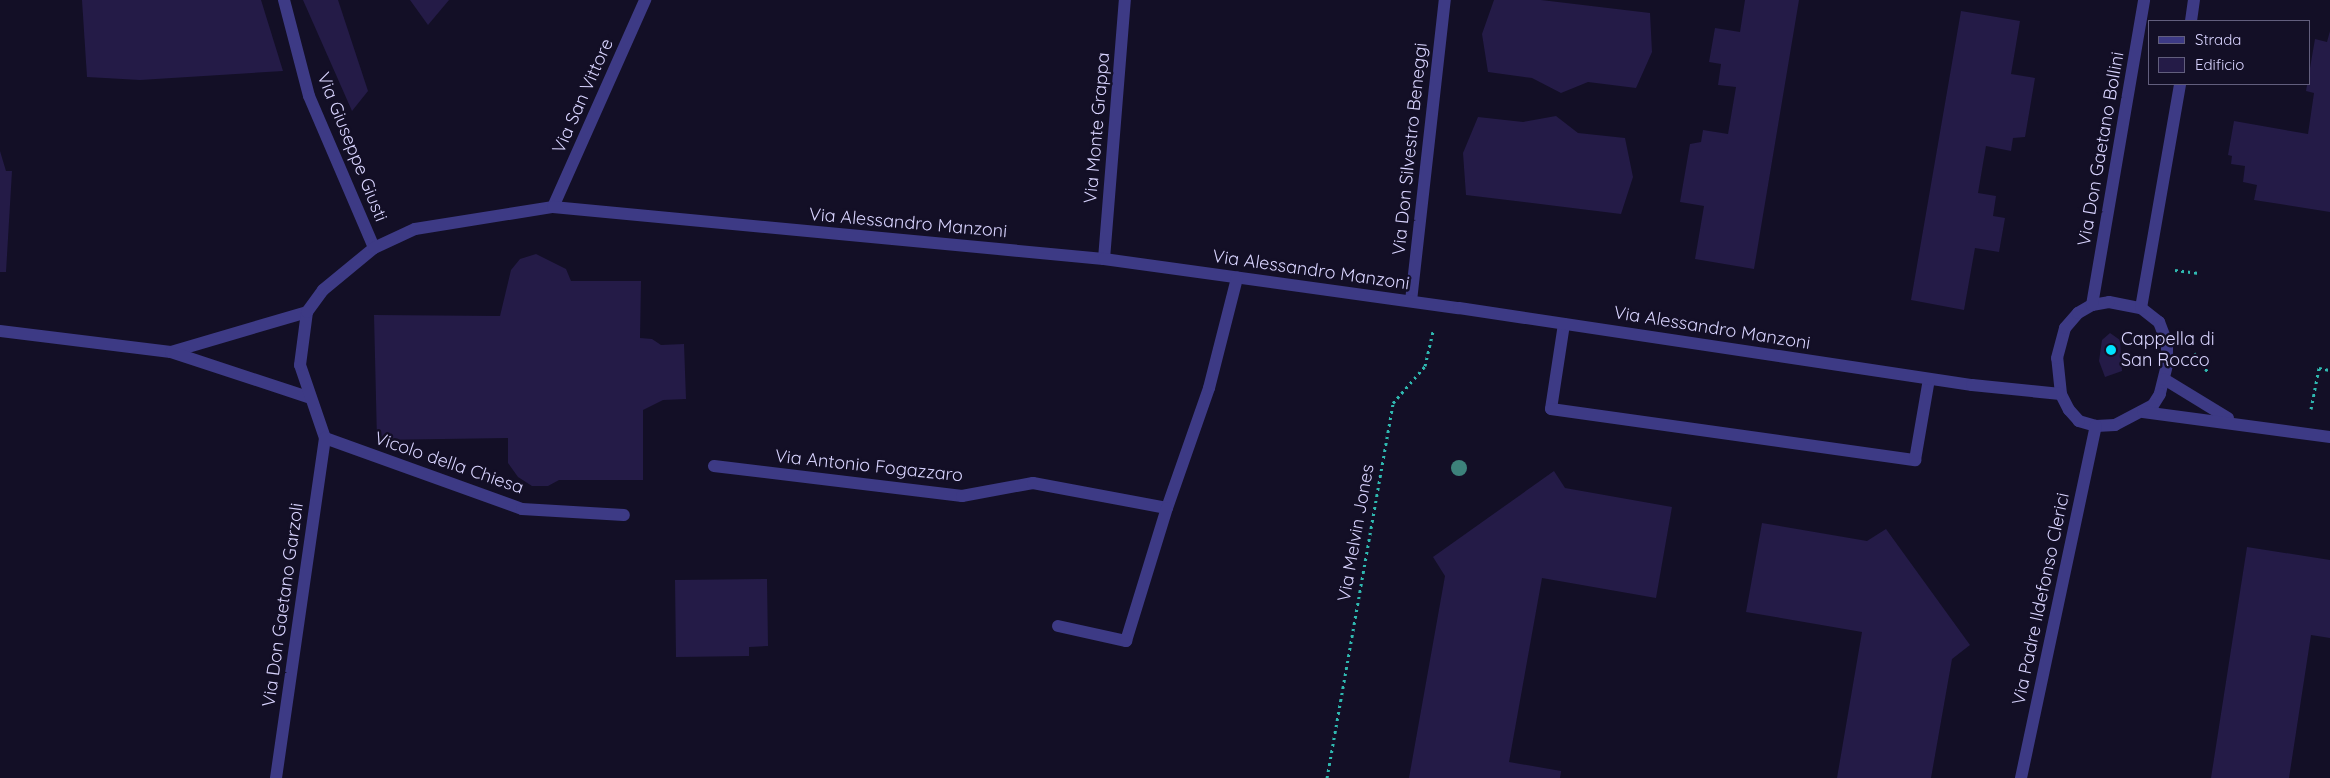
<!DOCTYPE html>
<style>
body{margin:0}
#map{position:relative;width:2330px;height:778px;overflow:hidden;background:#130f26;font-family:Quicksand,sans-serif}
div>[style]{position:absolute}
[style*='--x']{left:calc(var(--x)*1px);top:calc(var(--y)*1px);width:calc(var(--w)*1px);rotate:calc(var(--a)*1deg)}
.building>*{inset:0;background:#241b47}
.path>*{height:3px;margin-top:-1.5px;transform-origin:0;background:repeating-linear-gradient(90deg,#2fb8b0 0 2.5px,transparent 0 6.5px)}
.minor>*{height:12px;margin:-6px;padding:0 6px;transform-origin:6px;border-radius:6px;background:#3d3a85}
.trees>*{width:16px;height:16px;margin:-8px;border-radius:50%;background:#3d827b}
.dots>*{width:14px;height:14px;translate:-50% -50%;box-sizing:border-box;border:2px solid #130f26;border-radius:50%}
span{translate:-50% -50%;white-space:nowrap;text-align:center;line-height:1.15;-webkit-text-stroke:5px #130f26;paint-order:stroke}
.street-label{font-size:18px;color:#d9d4ff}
.poi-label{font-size:18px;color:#d9d4ff}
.left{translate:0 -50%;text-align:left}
.legend{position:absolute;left:2148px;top:20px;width:162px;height:65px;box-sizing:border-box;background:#130f26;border:1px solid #625e7d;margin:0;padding:6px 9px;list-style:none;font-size:15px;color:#d9d4ff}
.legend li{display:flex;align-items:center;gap:10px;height:25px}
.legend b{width:25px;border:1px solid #625e7d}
</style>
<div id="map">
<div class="building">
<div style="clip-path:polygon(82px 0,261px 0,283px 71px,140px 80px,87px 77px)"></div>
<div style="clip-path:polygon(303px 0,338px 0,368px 91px,352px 111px)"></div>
<div style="clip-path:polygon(410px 0,449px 0,428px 25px)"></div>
<div style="clip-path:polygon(1494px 0,1541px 0,1650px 13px,1652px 52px,1636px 88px,1588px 82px,1561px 93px,1532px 78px,1488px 72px,1482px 34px)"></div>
<div style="clip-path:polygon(1745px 0,1799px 0,1754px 269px,1695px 259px,1704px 206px,1680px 202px,1690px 144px,1701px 142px,1703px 130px,1728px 134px,1736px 87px,1718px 85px,1721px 64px,1709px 62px,1715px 28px,1740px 32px)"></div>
<div style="clip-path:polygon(1961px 11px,2020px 21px,2011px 74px,2035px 78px,2025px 137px,2013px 138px,2011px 151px,1986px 146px,1978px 193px,1996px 196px,1993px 216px,2005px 218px,1999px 252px,1975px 248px,1964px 310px,1911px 300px)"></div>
<div style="clip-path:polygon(2330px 31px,2330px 212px,2254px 200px,2257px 185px,2243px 182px,2245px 166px,2231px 164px,2232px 156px,2228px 155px,2234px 121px,2308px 134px,2314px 93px,2306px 91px,2315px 39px,2327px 42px)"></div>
<div style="clip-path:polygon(1556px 116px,1578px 133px,1625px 138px,1633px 177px,1621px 214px,1466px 195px,1463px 153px,1478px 117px,1523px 122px)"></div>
<div style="clip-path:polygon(0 151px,6px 171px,12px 171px,6px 272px,0 272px)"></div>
<div style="clip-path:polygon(536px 254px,566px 269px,571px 281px,641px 281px,640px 338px,652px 339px,661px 345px,684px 344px,686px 399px,663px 400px,643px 410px,643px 480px,559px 480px,548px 486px,532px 486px,518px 477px,508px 463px,508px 438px,377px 440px,374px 315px,500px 316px,511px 270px,520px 259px)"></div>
<div style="clip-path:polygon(2110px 333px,2120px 340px,2122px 371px,2105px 377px,2099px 361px,2102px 340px)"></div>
<div style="clip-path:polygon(1554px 471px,1565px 488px,1672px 507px,1656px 598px,1542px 578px,1509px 762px,1561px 771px,1560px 778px,1409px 778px,1445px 576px,1433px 557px)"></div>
<div style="clip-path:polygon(1762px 523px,1867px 541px,1886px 529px,1970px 645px,1952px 659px,1931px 778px,1837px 778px,1862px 632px,1746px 612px)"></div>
<div style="clip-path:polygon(2247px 547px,2330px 560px,2330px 638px,2311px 635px,2289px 778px,2211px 778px)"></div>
<div style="clip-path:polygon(767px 579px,768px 646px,749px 647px,749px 656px,676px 657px,675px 580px)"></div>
</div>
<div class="path">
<div style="--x:2175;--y:270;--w:24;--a:7"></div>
<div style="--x:2194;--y:353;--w:24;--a:54"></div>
<div style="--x:2311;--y:409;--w:42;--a:-79"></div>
<div style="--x:2319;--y:368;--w:11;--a:10"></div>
<div style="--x:1327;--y:778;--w:381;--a:-80"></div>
<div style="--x:1393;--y:403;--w:49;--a:-49.1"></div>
<div style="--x:1425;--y:366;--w:37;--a:-77"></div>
</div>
<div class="minor">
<div style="--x:284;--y:0;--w:99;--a:75.4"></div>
<div style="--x:309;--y:96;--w:165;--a:66.8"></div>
<div style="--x:2191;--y:21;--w:21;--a:-82"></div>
<div style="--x:553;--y:207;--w:227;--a:-66"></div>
<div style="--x:1104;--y:259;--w:260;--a:-85.4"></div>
<div style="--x:1411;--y:301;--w:303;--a:-83.6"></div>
<div style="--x:2109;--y:302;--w:33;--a:11"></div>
<div style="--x:2141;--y:308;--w:23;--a:38"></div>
<div style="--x:2159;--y:322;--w:22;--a:69"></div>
<div style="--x:2167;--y:343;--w:22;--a:90"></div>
<div style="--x:2167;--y:365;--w:30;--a:104"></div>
<div style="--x:2160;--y:394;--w:13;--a:122"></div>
<div style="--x:2153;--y:405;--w:43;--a:152.2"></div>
<div style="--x:2115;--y:425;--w:19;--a:177"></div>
<div style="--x:2096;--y:426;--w:18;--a:-164"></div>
<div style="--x:2079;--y:421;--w:15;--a:-132"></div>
<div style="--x:2069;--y:410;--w:18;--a:-117"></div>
<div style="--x:2061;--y:394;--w:36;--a:-96"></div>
<div style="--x:2057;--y:358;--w:31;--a:-75"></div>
<div style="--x:2065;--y:328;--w:20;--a:-49"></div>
<div style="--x:2078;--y:313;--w:16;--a:-30"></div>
<div style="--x:2092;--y:305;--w:17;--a:-10"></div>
<div style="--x:2092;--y:305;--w:309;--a:-80.3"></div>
<div style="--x:2141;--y:308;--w:227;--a:-80.1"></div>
<div style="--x:1564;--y:324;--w:86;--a:98.7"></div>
<div style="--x:1551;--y:409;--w:368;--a:8"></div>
<div style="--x:1915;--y:460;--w:82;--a:-80.2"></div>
<div style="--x:0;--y:331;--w:172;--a:7"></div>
<div style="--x:171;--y:352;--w:142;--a:-16.4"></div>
<div style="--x:171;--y:352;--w:144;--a:18.2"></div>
<div style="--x:2164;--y:379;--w:75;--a:31.4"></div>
<div style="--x:2143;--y:412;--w:189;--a:7.6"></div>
<div style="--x:325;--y:438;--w:77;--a:-108.9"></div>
<div style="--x:300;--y:365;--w:53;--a:-82.5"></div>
<div style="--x:307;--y:312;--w:27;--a:-54"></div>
<div style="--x:323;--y:290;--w:66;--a:-39.5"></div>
<div style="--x:374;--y:248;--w:45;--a:-24.9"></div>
<div style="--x:415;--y:229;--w:140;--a:-9.1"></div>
<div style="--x:553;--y:207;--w:553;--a:5.39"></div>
<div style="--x:1104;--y:259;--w:358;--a:7.9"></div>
<div style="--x:1459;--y:308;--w:519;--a:8.54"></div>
<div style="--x:1972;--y:385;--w:89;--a:5.8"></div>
<div style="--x:325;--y:438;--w:209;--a:19.8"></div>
<div style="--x:522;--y:509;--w:102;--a:3.4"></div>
<div style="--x:714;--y:466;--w:250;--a:6.9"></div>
<div style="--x:962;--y:496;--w:72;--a:-10.4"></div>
<div style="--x:1033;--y:483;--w:136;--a:10.6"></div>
<div style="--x:1167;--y:508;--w:127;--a:-70.7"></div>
<div style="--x:1209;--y:388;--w:114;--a:-75.7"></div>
<div style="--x:1058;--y:626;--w:70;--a:12.4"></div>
<div style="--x:1126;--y:641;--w:139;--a:-72.9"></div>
<div style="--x:276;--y:778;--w:344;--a:-81.8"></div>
<div style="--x:2021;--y:778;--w:360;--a:-78"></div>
</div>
<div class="trees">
<div style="left:1459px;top:468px"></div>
</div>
<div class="dots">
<div style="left:2111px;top:350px;background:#00e5ff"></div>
</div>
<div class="street-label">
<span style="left:583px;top:96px;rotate:-66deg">Via San Vittore</span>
<span style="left:1097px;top:128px;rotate:-85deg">Via Monte Grappa</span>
<span style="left:352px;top:147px;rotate:68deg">Via Giuseppe Giusti</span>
<span style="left:1410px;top:149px;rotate:-84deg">Via Don Silvestro Beneggi</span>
<span style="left:2101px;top:149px;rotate:-80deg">Via Don Gaetano Bollini</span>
<span style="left:908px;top:223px;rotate:5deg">Via Alessandro Manzoni</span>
<span style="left:1311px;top:270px;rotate:8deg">Via Alessandro Manzoni</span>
<span style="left:1712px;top:328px;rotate:9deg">Via Alessandro Manzoni</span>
<span style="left:449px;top:463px;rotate:19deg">Vicolo della Chiesa</span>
<span style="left:869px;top:466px;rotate:6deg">Via Antonio Fogazzaro</span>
<span style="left:1356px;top:533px;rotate:-80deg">Via Melvin Jones</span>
<span style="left:2041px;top:599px;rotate:-78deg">Via Padre Ildefonso Clerici</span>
<span style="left:283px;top:605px;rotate:-82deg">Via Don Gaetano Garzoli</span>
</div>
<div class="poi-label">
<span class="left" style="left:2121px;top:350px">Cappella di<br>San Rocco</span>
</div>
<ul class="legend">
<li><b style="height:6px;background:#3d3a85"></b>Strada</li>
<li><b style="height:14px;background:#241b47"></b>Edificio</li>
</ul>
</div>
